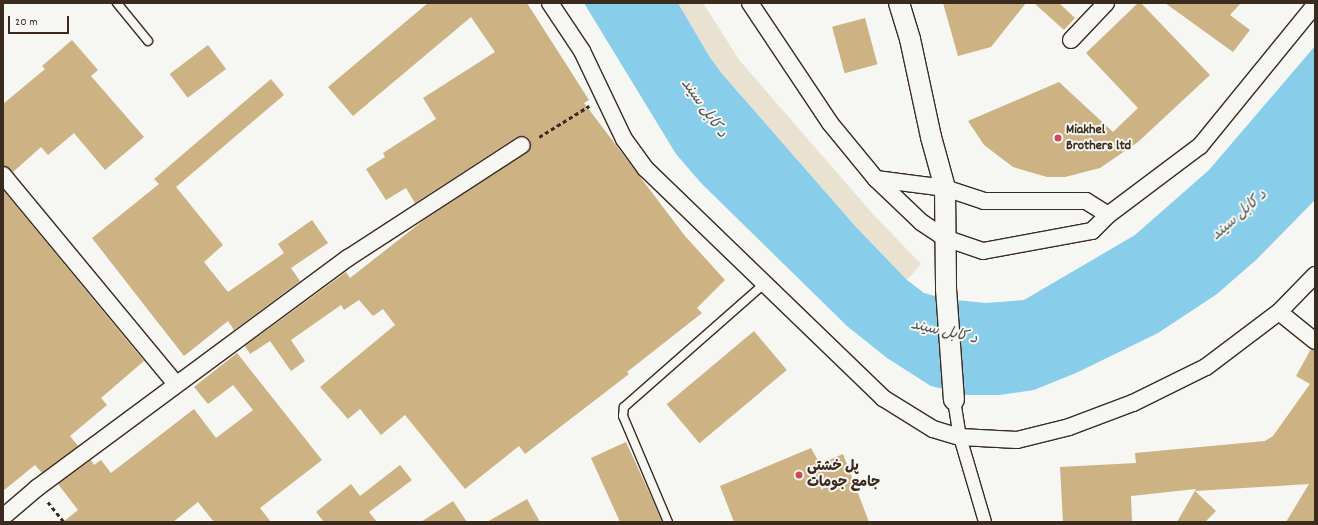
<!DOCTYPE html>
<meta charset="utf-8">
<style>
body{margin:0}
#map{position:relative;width:1318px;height:525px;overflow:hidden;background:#f6f6f2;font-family:Dekko,"Playpen Sans Arabic",sans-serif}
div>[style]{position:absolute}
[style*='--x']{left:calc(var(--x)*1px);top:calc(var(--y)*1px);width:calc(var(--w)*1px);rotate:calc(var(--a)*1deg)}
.built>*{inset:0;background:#eae2d1}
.water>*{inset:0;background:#88cde9}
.building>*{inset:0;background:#cdb283;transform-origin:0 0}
.path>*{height:2.5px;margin-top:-1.25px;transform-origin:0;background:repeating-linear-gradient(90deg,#3b2a1e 0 4px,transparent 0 7px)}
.roads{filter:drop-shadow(1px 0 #3b2a1e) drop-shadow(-1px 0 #3b2a1e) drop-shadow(0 1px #3b2a1e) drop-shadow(0 -1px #3b2a1e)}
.service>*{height:8px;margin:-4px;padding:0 4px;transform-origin:4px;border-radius:4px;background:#f6f6f2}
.pedestrian>*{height:12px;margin:-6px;padding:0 6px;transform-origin:6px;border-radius:6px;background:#f6f6f2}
.minor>*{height:16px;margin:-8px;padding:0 8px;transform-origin:8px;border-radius:8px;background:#f6f6f2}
.tertiary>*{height:20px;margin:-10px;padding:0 10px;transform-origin:10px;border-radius:10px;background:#f6f6f2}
.dots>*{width:11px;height:11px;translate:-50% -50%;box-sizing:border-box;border:2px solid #f6f6f2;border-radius:50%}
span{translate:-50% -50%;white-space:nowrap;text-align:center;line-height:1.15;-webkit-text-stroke:4px #f6f6f2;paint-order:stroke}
.poi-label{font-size:14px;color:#3b2a1e;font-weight:700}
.left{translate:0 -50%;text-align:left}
.water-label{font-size:15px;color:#4e5351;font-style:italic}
.frame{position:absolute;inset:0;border:4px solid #3b2a1e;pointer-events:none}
.scale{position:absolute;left:8px;top:16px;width:61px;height:18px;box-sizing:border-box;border:2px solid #3b2a1e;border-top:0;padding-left:5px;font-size:12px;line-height:14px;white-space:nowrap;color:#3b2a1e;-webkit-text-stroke:3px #f6f6f2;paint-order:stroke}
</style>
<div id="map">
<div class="built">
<div style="clip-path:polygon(678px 3px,703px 3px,740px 61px,872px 213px,921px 264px,907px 280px,856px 227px,723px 75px,709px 56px)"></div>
</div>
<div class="water">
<div style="clip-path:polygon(584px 3px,678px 3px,709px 56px,723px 75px,856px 227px,907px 280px,924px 293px,946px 299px,986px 303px,1024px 300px,1135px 235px,1209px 170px,1315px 46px,1315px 200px,1257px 259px,1217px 294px,1158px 333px,1076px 373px,1034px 390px,1000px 395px,967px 395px,931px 386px,887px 358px,847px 326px,701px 183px,676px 154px)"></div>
</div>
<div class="building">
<div style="clip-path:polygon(428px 3px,527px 3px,589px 100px,584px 103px,685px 236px,725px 280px,697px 308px,702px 313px,627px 372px,629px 374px,525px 454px,519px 446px,465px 489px,405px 415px,381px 435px,360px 409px,348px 419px,320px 387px,395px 325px,383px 309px,373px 316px,359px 300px,344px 310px,341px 305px,291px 340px,305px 361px,291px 371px,270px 341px,250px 354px,245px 346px,346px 272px,350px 278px,424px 220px,530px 150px,530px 140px,526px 136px,517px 137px,415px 203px,406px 188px,386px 200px,366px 169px,385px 157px,383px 153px,436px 119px,423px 98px,495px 52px,471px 17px,353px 116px,328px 87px)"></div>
<div style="clip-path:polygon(943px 3px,1026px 3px,991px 47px,958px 56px)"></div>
<div style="clip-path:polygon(1034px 3px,1059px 3px,1075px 18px,1064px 30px)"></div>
<div style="clip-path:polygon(1138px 3px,1141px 3px,1210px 75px,1138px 142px,1100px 168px,1065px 177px,1047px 177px,1013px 167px,984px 145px,968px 121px,1059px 82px,1113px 132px,1138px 108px,1086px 53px)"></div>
<div style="clip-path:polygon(1165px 3px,1241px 3px,1230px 15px,1250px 30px,1233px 52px)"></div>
<div style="left:865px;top:18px;width:48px;height:34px;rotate:75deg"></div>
<div style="clip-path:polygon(72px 40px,98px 70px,91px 76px,144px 137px,105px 170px,74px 133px,48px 155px,41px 147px,13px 172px,3px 166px,3px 104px,45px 69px,42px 66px)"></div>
<div style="left:208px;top:45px;width:30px;height:48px;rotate:53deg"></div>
<div style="clip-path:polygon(271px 79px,284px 95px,176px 187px,223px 245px,204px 262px,228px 292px,284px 253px,278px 244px,312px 220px,328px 243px,291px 268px,300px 281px,234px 330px,228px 321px,184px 356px,92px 238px,159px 184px,154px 179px)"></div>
<div style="clip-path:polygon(3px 190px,144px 361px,101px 398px,107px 405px,70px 436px,78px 446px,42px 473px,35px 465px,3px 491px)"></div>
<div style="left:754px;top:331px;width:51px;height:114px;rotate:50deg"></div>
<div style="clip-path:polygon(1311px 349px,1315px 350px,1315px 522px,1286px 522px,1309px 484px,1195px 491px,1216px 511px,1205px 522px,1177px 522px,1196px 489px,1131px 496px,1132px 522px,1063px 522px,1060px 467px,1136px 463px,1135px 453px,1265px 441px,1273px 436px,1310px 384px,1296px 376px)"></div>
<div style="clip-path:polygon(237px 353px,322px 460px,260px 508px,271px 522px,214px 522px,198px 502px,173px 522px,63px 522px,78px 510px,58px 484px,91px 460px,94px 465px,101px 460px,111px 473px,194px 409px,216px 438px,253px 410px,233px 385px,208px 404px,194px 387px)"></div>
<div style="clip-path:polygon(626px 442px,655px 505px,662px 522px,620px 522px,591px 458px)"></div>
<div style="clip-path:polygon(811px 448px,820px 464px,843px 454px,869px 522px,734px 522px,720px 486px)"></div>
<div style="clip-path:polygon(400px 465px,412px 480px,369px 512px,377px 522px,324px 522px,316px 512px,351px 484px,360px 496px)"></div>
<div style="clip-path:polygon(527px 499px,540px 522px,487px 522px)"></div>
<div style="clip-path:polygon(453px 501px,467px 522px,421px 522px)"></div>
</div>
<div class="path">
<div style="--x:539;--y:137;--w:59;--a:-31.8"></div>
<div style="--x:48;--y:502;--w:26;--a:51"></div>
</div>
<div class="roads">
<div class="service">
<div style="--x:117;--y:3;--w:49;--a:50.8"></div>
<div style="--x:668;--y:522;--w:115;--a:-113"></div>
<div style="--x:623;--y:416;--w:9;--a:-84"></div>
<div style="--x:624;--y:407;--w:188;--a:-41.3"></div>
</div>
<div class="pedestrian">
<div style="--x:954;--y:400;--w:37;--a:81"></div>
<div style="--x:960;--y:437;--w:89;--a:73.6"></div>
</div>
<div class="minor">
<div style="--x:550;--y:3;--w:58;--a:56.3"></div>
<div style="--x:582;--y:51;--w:98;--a:64.5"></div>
<div style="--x:624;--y:139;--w:37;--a:54"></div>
<div style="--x:646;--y:169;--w:330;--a:44"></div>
<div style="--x:883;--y:398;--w:59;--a:31.8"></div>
<div style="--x:933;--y:429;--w:28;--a:17"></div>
<div style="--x:960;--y:437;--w:57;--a:3"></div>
<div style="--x:1017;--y:440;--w:54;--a:-14"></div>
<div style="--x:1069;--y:427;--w:68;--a:-20.6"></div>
<div style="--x:1133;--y:403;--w:81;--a:-26.3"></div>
<div style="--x:1206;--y:367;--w:91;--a:-37"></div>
<div style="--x:1279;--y:312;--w:52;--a:-45.8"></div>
<div style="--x:750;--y:3;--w:144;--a:56.3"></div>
<div style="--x:830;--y:123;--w:72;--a:50.6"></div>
<div style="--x:876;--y:179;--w:62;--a:43.7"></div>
<div style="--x:921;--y:222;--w:29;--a:34"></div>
<div style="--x:945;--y:238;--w:40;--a:18.9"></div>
<div style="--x:983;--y:251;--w:111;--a:-10.4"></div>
<div style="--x:1092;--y:231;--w:23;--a:-45"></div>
<div style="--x:1108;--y:215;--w:115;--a:-36.9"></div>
<div style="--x:1200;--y:146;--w:182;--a:-50.8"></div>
<div style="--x:1071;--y:40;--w:51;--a:-46.6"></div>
<div style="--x:3;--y:175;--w:271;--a:50.4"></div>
<div style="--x:876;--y:179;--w:70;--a:7.4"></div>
<div style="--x:945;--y:188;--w:41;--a:18.4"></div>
<div style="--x:984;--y:201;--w:102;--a:0"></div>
<div style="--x:1086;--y:201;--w:26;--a:32"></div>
<div style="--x:1279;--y:312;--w:46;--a:38.9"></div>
<div style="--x:3;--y:517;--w:45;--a:-40.5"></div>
<div style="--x:37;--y:488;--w:387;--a:-36.5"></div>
<div style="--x:348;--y:258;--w:207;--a:-33"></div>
</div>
<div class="tertiary">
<div style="--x:899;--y:3;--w:38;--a:73"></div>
<div style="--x:910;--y:39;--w:100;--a:77.9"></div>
<div style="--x:931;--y:137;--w:53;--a:74.6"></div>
<div style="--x:945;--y:188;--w:101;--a:89.4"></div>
<div style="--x:946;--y:289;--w:111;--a:85.9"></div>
</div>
</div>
<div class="dots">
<div style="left:1058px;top:138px;background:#d1495b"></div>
<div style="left:799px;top:475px;background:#d1495b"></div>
</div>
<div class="poi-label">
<span class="left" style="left:1066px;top:138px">Miakhel<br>Brothers ltd</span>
<span class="left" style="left:807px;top:475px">پل خشتی<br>جامع جومات</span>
</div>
<div class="water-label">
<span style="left:703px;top:109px;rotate:55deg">د کابل سيند</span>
<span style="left:1240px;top:216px;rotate:-41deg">د کابل سيند</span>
<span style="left:944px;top:333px;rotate:13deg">د کابل سيند</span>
</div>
<div class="frame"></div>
<div class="scale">20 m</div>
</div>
